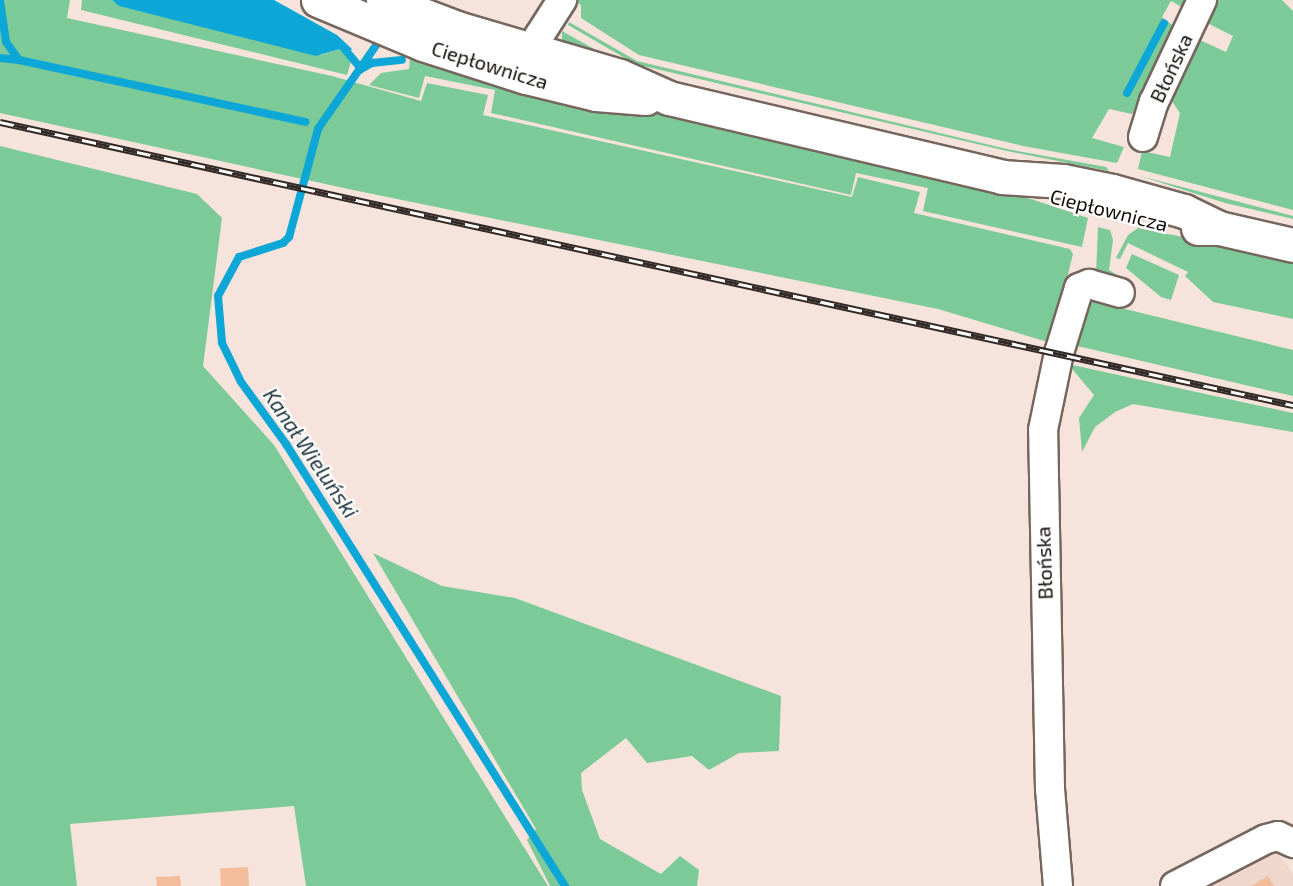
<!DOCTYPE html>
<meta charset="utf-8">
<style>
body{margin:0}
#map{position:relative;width:1293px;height:886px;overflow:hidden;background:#f6e3db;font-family:"Exo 2",sans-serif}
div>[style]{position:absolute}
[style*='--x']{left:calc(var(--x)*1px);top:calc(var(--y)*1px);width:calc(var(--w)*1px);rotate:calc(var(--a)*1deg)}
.built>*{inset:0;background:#f0d7cb}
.green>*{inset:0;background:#7cca97}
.water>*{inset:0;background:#0ca7d6}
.stream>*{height:8px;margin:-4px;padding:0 4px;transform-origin:4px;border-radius:4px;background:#0ca7d6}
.building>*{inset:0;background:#f3bc9a;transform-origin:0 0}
.roads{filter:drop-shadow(2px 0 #75665e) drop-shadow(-2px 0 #75665e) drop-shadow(0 2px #75665e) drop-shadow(0 -2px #75665e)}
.minor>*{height:28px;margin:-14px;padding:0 14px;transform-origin:14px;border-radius:14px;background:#fff}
.major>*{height:33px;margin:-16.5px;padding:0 16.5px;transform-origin:16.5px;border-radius:16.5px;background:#fff}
.rail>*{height:7px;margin-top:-3.5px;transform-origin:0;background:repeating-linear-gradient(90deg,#fff 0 14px,#302925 0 28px);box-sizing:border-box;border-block:2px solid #302925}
span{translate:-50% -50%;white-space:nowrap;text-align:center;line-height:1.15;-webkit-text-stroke:4.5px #fff;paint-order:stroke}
.street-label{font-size:20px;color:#100b08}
.water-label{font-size:21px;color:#1b313a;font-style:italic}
</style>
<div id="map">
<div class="built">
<div style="clip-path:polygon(1277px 852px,1293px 874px,1293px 886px,1213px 886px)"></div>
</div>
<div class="green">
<div style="clip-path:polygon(7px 0,70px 0,67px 18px,332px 76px,421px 101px,427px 83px,488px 95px,483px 115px,852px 197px,858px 177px,920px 192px,914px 213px,1070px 249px,1073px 254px,1051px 343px,938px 309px,353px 190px,0 113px,0 1px)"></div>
<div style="clip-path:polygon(82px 0,112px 0,120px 6px,321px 55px,340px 49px,351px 62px,347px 75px,81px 10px)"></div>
<div style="clip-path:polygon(573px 0,1189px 0,1182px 7px,1171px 1px,1162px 17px,1176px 28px,1132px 114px,1109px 109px,1092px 138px,1124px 147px,1117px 163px,1023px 146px,639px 55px,581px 18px,581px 5px)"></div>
<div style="clip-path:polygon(1215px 0,1282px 0,1293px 11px,1293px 210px,1138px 169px,1142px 151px,1170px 157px,1180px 113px,1169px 97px,1195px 42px,1200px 40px,1226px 52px,1233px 36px,1207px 23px)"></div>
<div style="clip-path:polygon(569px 22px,637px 61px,1007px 149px,1106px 167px,1109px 171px,1007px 151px,635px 64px,568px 25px)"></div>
<div style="clip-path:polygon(562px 31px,635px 72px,1016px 161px,1107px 179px,1106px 183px,981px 158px,672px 85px,572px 54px,562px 40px)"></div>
<div style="clip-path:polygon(411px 47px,1031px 199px,1088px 218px,1082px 247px,923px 211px,928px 188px,856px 173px,851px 195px,491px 113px,495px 90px,425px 76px,419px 98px,369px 85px,381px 73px,409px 69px)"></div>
<div style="clip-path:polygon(0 146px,197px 194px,222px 218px,203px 366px,274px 445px,548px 886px,306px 886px,294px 806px,70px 824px,77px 886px,0 886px)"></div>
<div style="clip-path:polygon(1140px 176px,1293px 216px,1293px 219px,1225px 203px)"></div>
<div style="clip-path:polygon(1098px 227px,1110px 230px,1113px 240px,1109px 270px,1125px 280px,1096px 274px)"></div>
<div style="clip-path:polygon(1138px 228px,1293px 259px,1293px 319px,1213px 302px,1185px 276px,1188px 272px,1128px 243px,1120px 259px,1116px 258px,1128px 235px)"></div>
<div style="clip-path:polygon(1132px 254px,1179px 275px,1171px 300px,1161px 297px,1126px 268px)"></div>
<div style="clip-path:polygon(1099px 296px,1117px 307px,1293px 350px,1293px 396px,1073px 345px,1084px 298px)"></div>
<div style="clip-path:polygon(1068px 364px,1293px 413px,1293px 432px,1133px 404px,1115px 412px,1095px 427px,1082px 452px,1079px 418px,1094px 395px)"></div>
<div style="clip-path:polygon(373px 553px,442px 586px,515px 598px,781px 696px,779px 751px,739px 753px,709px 770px,692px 756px,647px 763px,626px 738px,581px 773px,582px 790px,600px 839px,661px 874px,680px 856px,699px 870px,697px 886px,550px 886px,527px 840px,536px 829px)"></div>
</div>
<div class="water">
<div style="clip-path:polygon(112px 0,274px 0,337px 35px,352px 49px,347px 55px,340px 49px,316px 56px,119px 6px)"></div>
</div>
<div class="stream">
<div style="--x:0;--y:0;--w:42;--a:81.9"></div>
<div style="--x:6;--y:42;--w:22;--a:54"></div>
<div style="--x:19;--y:60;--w:293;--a:12.2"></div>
<div style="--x:377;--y:44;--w:103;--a:124.8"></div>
<div style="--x:318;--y:129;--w:112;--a:105"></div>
<div style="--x:289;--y:237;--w:8;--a:135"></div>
<div style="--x:283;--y:243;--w:46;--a:162.3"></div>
<div style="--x:239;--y:257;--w:44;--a:118.3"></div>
<div style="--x:218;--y:296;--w:47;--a:85.1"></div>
<div style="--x:222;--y:343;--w:43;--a:64"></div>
<div style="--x:241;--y:382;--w:77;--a:54"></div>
<div style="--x:286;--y:444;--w:523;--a:57.74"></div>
<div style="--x:342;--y:46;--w:30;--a:50"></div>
<div style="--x:361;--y:69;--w:13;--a:-29"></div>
<div style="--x:372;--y:63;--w:30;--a:-6"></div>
<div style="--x:0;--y:58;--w:19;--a:6"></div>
<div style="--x:1127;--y:93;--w:79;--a:-62.1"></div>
</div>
<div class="building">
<div style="left:248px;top:867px;width:19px;height:28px;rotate:87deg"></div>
<div style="clip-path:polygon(180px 876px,181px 886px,157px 886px,156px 877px)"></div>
<div style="clip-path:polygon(1268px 876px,1274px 886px,1251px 886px)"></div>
</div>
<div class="roads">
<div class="minor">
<div style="--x:528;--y:70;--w:36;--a:-72"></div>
<div style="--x:539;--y:36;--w:43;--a:-57.4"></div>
<div style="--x:1143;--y:137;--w:37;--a:-73"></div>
<div style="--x:1154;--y:102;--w:113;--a:-64.8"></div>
<div style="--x:1058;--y:886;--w:97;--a:-94.7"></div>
<div style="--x:1050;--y:789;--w:359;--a:-91.1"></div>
<div style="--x:1043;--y:430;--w:79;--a:-78.3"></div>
<div style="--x:1059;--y:353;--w:68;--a:-72.9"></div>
<div style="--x:1079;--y:288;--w:11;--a:-22"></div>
<div style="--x:1089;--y:284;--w:32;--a:16"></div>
<div style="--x:1175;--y:886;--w:102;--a:-27.3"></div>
<div style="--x:1266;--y:839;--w:12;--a:-14"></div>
<div style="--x:1278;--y:836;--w:17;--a:25"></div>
</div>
<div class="major">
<div style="--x:318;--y:0;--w:114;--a:22.7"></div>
<div style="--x:423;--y:44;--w:108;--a:17.8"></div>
<div style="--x:526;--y:77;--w:72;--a:13.7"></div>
<div style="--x:596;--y:94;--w:50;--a:4.6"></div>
<div style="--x:383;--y:0;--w:79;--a:20.7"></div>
<div style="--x:457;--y:28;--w:170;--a:16.4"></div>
<div style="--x:620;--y:76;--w:54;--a:24.2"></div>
<div style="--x:669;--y:98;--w:342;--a:13.3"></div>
<div style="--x:1002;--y:177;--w:61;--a:3.8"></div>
<div style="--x:1063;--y:181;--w:50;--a:11.5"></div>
<div style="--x:1112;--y:191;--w:75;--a:15.5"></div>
<div style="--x:1184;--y:211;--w:39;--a:26"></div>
<div style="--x:1198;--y:228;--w:21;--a:0"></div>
<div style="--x:1219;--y:228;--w:76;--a:12.9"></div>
</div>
</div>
<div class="rail">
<div style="--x:0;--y:122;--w:1324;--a:12.35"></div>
</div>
<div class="street-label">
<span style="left:490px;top:65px;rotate:17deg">Ciepłownicza</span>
<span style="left:1171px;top:68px;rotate:-65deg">Błońska</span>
<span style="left:1109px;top:210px;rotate:14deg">Ciepłownicza</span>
<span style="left:1044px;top:563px;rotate:-92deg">Błońska</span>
</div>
<div class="water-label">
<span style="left:311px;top:453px;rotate:56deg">Kanał Wieluński</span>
</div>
</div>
